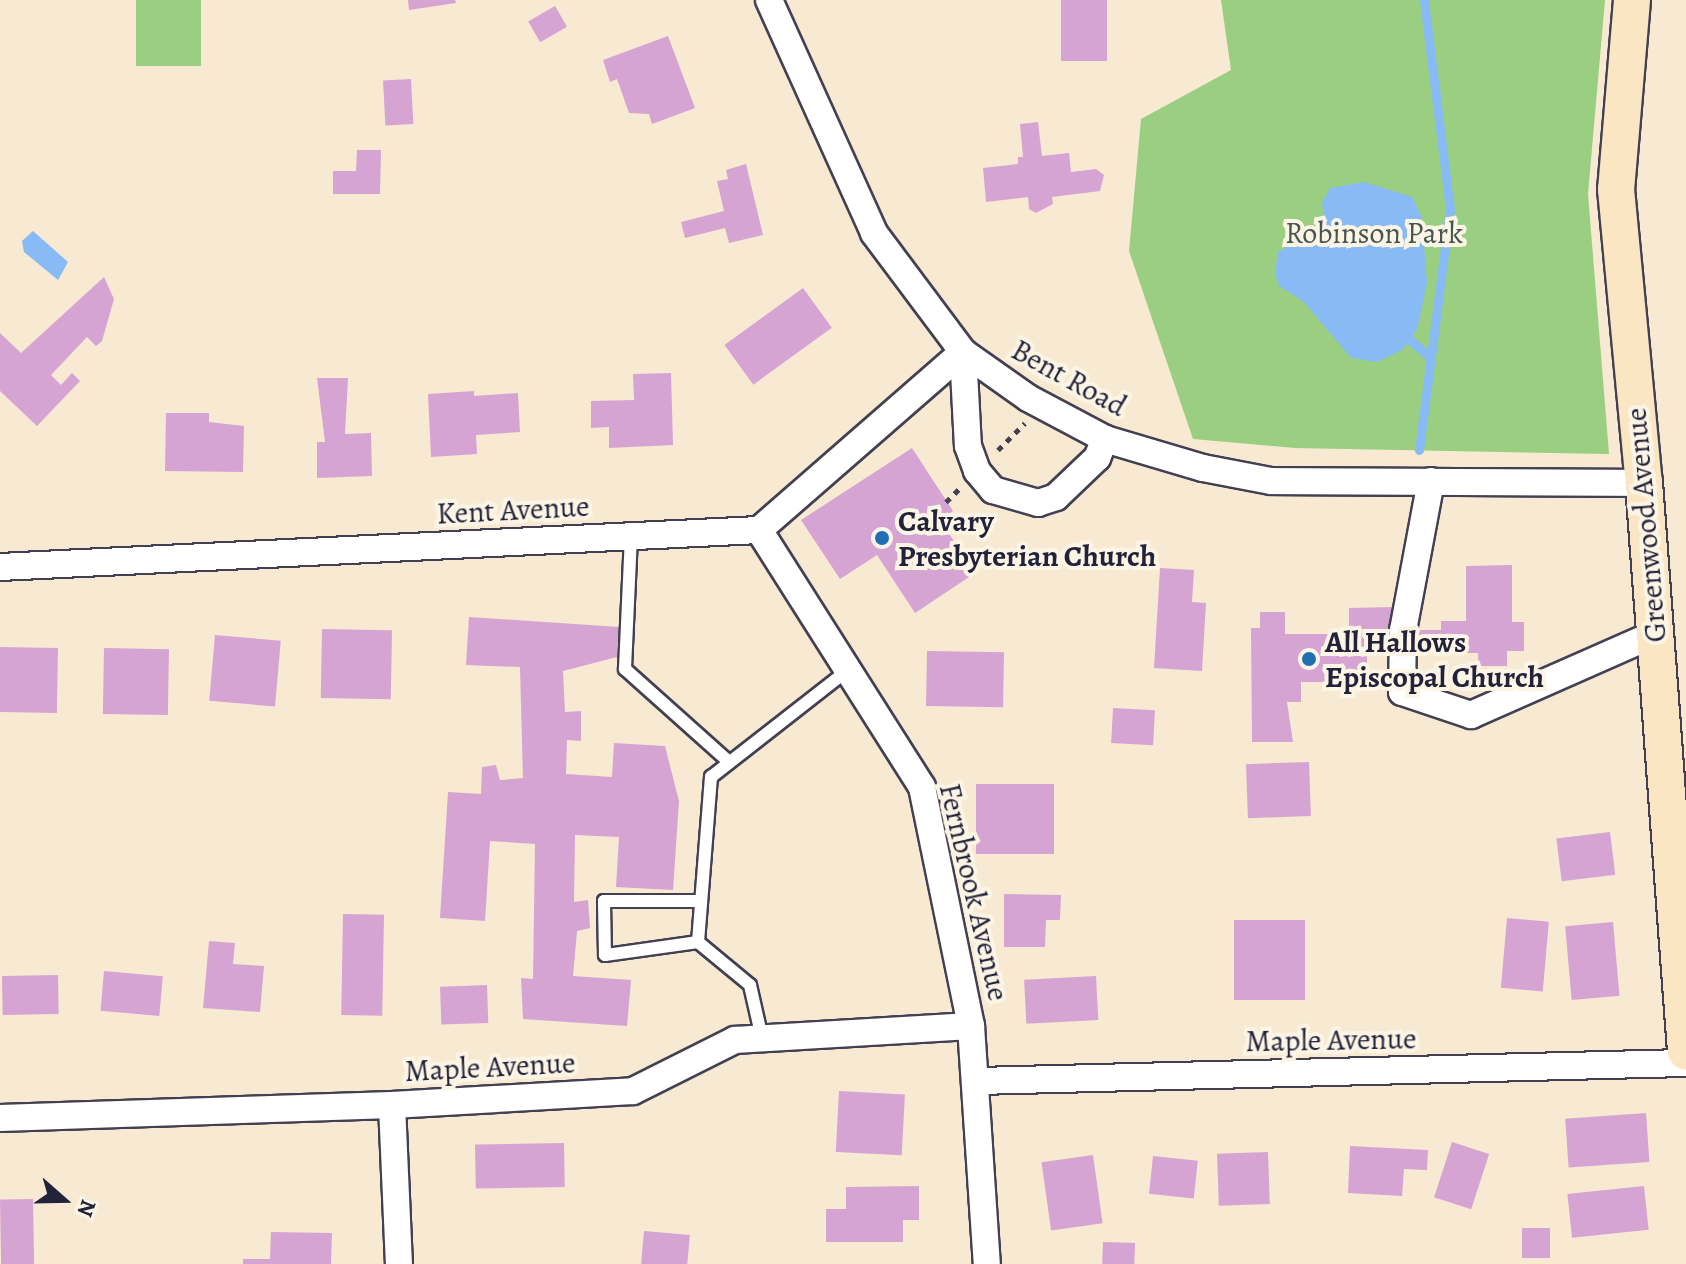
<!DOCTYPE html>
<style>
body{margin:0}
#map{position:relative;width:1686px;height:1264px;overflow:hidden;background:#f8e9d2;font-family:Alegreya,serif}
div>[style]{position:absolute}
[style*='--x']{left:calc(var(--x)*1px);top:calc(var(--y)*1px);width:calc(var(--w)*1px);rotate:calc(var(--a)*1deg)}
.green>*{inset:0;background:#9acf81;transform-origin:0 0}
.water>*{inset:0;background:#88bbf5}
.stream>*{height:9px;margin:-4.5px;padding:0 4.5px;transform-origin:4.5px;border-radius:4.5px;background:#88bbf5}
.building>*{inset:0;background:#d5a4d3;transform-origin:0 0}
.path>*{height:5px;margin-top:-2.5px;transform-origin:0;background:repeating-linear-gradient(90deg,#424052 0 6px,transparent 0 12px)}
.roads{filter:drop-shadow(2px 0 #424052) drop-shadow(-2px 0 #424052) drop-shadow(0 2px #424052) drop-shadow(0 -2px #424052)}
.lane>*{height:12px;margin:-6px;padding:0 6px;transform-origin:6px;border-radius:6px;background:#fff}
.street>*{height:26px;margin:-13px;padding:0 13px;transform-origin:13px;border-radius:13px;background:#fff}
.secondary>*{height:36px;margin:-18px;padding:0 18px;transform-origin:18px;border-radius:18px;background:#fbe6c4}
.dots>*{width:22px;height:22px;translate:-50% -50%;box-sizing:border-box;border:4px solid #fcf5e5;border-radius:50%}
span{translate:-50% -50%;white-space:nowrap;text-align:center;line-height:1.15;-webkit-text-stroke:8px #fcf5e5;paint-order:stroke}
.park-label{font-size:30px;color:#465650}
.street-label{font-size:30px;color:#22223b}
.poi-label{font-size:30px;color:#22223b;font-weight:700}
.left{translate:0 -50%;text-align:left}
.north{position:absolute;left:24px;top:1160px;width:80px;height:80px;-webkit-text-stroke:6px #fcf5e5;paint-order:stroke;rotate:110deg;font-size:22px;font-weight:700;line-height:32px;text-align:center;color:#22223b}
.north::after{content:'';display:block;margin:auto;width:28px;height:36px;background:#22223b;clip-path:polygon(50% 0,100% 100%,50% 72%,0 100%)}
</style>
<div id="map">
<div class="green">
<div style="left:136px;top:0;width:65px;height:66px"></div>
<div style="clip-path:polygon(1221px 0,1605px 0,1588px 194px,1609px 454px,1295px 448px,1193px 439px,1129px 251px,1141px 119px,1231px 70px)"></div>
</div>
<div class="water">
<div style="clip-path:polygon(1364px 182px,1412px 197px,1422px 218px,1427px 283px,1417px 330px,1402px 350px,1377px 362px,1351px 358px,1304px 302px,1279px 286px,1275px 274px,1278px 252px,1325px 226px,1322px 203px,1330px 188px)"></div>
<div style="clip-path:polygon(33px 231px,68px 262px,58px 280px,24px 252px,22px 241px)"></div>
</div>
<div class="stream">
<div style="--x:1410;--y:340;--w:28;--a:41"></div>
<div style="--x:1419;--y:450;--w:243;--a:-82.7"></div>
<div style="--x:1450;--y:209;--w:211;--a:-97.1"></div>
</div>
<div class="building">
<div style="clip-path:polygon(408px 0,455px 0,456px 3px,409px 10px)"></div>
<div style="left:1061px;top:0;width:46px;height:61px"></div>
<div style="left:555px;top:6px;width:24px;height:31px;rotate:60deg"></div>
<div style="clip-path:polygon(668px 36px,695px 108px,652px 124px,649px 114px,629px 113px,617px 79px,610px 82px,603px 60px)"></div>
<div style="left:411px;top:79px;width:45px;height:28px;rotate:87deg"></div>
<div style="clip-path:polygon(1038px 122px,1042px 156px,1069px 153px,1071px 172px,1096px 169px,1104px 175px,1100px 191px,1052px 197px,1053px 204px,1036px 213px,1029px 209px,1028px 197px,986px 202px,983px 168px,1018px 164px,1018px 157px,1023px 157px,1020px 124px)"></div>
<div style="clip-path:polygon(357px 150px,381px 150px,380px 194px,333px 194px,333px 171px,356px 171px)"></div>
<div style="clip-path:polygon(746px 164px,763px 235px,729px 243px,725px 228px,685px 238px,681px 222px,724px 211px,717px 181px,728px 179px,726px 170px)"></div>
<div style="clip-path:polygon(104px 277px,114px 299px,102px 341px,96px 346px,87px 337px,51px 375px,61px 385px,72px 373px,80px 381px,37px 426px,0 391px,0 333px,21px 353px)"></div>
<div style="left:803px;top:288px;width:49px;height:97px;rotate:54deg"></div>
<div style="clip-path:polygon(671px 373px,673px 445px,609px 448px,609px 427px,591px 428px,591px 401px,634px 400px,633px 374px)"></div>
<div style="clip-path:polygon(317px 378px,348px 378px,345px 434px,371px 433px,372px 476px,317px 478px,317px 442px,325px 442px)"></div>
<div style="clip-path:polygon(474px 391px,474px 396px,518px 393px,520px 432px,476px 435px,477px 454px,431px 457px,428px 394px)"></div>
<div style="clip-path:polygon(166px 413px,209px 413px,209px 422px,244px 426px,243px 472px,165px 471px)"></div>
<div style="clip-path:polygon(912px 448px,953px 511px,940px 520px,975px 573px,915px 613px,877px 555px,840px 579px,801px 520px)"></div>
<div style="clip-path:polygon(1512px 565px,1512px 622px,1524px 622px,1524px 651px,1507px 651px,1507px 666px,1478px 666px,1478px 653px,1447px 653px,1447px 639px,1367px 640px,1367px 691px,1338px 691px,1338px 682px,1301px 682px,1301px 702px,1287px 702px,1293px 742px,1252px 742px,1251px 628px,1260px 628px,1260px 612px,1285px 612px,1285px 634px,1349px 634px,1349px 608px,1392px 607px,1391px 630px,1441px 630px,1441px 621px,1466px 621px,1466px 566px)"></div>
<div style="clip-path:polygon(1160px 568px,1194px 570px,1192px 602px,1206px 603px,1202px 671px,1154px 668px)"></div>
<div style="clip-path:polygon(469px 617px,619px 627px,617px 657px,563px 671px,565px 712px,581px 711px,581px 741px,567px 740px,566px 774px,612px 777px,614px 743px,665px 746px,679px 801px,673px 890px,616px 887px,619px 837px,575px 835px,574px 902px,588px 900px,590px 928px,577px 931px,573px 976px,631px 980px,627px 1026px,523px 1019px,521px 978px,533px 979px,535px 844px,490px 841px,485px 921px,440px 918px,448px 792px,481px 794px,482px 767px,496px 765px,500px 780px,523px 778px,520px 667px,466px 665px)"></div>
<div style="left:322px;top:629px;width:70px;height:69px;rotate:1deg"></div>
<div style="left:215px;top:635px;width:66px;height:66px;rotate:5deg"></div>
<div style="left:0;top:647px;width:58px;height:65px;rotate:1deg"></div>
<div style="left:104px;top:648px;width:65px;height:66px;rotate:1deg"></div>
<div style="left:927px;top:651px;width:77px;height:55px;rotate:1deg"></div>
<div style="left:1113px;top:708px;width:42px;height:35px;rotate:3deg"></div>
<div style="left:1309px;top:762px;width:54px;height:63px;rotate:88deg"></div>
<div style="left:976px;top:784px;width:78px;height:70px"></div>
<div style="left:1610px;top:832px;width:43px;height:54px;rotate:83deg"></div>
<div style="clip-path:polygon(1004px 894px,1061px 895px,1060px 920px,1046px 920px,1045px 947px,1004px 947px)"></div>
<div style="left:343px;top:914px;width:41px;height:101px;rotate:1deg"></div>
<div style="left:1507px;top:918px;width:42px;height:70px;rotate:5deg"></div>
<div style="left:1234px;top:920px;width:71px;height:80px"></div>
<div style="left:1613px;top:922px;width:74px;height:48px;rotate:85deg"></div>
<div style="clip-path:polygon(209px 941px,235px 943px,233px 964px,264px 966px,260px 1012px,203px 1008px)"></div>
<div style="left:104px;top:971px;width:59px;height:40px;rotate:5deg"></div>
<div style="left:58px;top:975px;width:39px;height:56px;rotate:89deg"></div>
<div style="left:1096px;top:976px;width:44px;height:72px;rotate:87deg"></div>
<div style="left:487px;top:985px;width:38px;height:47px;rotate:88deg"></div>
<div style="left:839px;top:1091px;width:66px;height:61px;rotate:3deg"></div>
<div style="left:1646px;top:1113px;width:49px;height:81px;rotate:86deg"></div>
<div style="left:1452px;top:1142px;width:39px;height:58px;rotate:18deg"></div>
<div style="left:564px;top:1143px;width:44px;height:89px;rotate:89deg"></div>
<div style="clip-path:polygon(1350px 1146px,1428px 1150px,1427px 1170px,1404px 1169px,1402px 1196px,1348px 1193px)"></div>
<div style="left:1268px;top:1152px;width:52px;height:51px;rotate:88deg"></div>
<div style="left:1093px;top:1155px;width:69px;height:52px;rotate:82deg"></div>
<div style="left:1153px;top:1156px;width:45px;height:38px;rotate:6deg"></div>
<div style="clip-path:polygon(919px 1186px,919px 1220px,903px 1220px,903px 1242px,826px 1242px,826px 1209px,846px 1209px,846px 1187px)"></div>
<div style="left:1644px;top:1186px;width:44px;height:77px;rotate:84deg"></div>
<div style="left:33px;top:1199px;width:65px;height:33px;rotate:89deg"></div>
<div style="left:1522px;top:1228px;width:28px;height:30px"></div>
<div style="left:644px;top:1231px;width:46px;height:33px;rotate:5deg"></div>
<div style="clip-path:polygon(271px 1232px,332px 1233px,331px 1264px,243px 1264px,243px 1259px,270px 1259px)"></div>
<div style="left:1103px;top:1242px;width:32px;height:22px;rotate:2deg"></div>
</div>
<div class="path">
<div style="--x:998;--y:450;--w:38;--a:-45"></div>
<div style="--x:946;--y:502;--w:20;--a:-45"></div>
</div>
<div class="roads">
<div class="lane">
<div style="--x:631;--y:536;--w:133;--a:92.6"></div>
<div style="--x:625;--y:669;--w:140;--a:41.8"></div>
<div style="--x:698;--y:942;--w:94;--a:172"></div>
<div style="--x:605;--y:955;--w:54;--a:-91.1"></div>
<div style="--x:604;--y:901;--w:97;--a:0"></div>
<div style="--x:762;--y:1038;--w:54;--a:-102.8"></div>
<div style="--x:750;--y:985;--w:67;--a:-140.4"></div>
<div style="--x:698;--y:942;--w:166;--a:-85.5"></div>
<div style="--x:711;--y:777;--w:174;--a:-38"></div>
</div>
<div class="street">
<div style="--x:769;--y:0;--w:256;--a:65.7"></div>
<div style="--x:874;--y:233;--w:149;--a:53.2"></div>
<div style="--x:963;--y:352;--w:80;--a:35.3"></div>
<div style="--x:1028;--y:398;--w:87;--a:28"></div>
<div style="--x:1105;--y:439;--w:102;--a:16.5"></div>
<div style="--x:1203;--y:468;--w:69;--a:10.8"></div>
<div style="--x:1271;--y:481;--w:373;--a:0.3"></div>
<div style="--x:1431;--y:481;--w:152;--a:100.6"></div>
<div style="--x:1403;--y:630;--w:62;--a:90.9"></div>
<div style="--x:1402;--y:692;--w:73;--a:18.4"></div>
<div style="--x:1471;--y:715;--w:201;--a:-23.8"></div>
<div style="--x:759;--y:530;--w:304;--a:57.6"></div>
<div style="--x:922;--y:787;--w:244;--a:78.4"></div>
<div style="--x:971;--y:1026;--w:239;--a:86.2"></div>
<div style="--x:0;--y:567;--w:760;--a:-2.79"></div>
<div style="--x:759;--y:530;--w:271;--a:-41.1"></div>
<div style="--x:963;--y:352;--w:94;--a:87"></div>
<div style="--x:968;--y:446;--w:27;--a:70"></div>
<div style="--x:977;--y:471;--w:25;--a:50"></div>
<div style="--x:993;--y:490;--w:47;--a:16.1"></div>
<div style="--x:1038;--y:503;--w:19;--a:-18"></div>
<div style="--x:1056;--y:497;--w:57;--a:-43.6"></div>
<div style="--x:1097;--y:458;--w:21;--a:-67"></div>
<div style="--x:978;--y:1081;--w:708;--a:-1.46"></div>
<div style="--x:392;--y:1105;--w:159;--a:87.5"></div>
<div style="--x:0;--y:1118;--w:392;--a:-1.9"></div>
<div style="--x:392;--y:1105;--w:241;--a:-3.3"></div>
<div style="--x:633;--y:1091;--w:114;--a:-26.6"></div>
<div style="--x:735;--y:1040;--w:236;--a:-3.4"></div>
</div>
<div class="secondary">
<div style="--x:1632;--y:0;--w:190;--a:94.8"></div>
<div style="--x:1616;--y:189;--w:295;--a:84.6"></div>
<div style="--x:1644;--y:483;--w:570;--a:85.77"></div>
</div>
</div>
<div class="dots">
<div style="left:882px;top:538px;background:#1f6fb2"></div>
<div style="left:1309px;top:659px;background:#1f6fb2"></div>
</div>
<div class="park-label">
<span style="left:1374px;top:233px">Robinson Park</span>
</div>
<div class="street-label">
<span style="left:1069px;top:378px;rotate:29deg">Bent Road</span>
<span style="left:513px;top:510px;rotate:-3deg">Kent Avenue</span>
<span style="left:1646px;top:525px;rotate:-95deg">Greenwood Avenue</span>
<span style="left:974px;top:892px;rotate:77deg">Fernbrook Avenue</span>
<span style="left:1331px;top:1040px;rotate:-1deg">Maple Avenue</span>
<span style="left:490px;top:1067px;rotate:-3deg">Maple Avenue</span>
</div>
<div class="poi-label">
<span class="left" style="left:898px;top:538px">Calvary<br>Presbyterian Church</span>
<span class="left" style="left:1325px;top:659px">All Hallows<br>Episcopal Church</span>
</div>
<div class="north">N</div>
</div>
